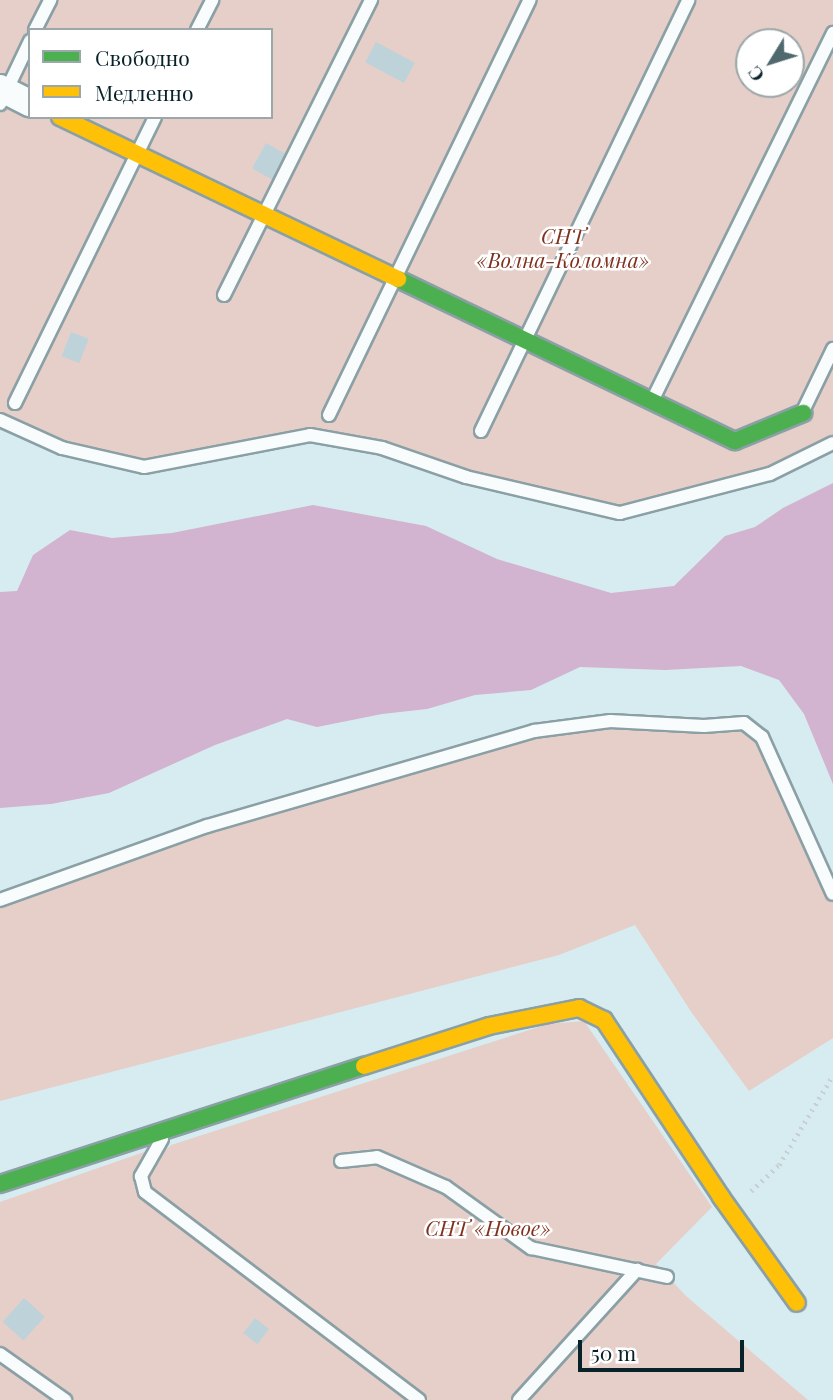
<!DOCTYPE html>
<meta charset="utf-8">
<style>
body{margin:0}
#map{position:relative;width:833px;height:1400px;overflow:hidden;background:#d6ecf0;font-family:"Playfair Display",serif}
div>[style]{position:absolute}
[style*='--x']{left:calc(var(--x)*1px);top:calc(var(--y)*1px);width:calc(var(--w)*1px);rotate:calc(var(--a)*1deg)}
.green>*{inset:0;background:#e6cfc9}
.water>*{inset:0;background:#d2b3d0}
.building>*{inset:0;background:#bed2da;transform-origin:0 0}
.path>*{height:4.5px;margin-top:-2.25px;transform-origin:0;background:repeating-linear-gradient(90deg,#c8d0d1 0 2px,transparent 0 7px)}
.roads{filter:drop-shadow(2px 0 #8aa0a5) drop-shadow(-2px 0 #8aa0a5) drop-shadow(0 2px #8aa0a5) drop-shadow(0 -2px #8aa0a5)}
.lane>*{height:12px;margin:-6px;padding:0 6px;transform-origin:6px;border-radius:6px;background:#f9fcfd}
.street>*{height:26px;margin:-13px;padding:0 13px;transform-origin:13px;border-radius:13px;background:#f9fcfd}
.fast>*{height:16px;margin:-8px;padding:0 8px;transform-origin:8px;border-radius:8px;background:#4caf50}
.slow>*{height:16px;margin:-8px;padding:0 8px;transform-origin:8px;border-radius:8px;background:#ffc107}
span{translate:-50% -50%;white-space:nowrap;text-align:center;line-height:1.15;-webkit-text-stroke:5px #fff;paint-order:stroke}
.park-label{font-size:21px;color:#7f311e;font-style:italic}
.legend{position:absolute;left:28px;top:28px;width:245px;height:91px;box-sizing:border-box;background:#fff;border:2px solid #9ca7a9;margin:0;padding:9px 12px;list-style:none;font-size:21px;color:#072228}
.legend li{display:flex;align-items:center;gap:14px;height:35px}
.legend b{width:35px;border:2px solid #9ca7a9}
.north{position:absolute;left:735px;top:28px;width:70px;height:70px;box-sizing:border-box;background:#fff;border:2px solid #9ca7a9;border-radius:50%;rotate:232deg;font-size:19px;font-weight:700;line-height:28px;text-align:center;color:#072228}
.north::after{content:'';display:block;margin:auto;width:24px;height:32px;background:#4f696e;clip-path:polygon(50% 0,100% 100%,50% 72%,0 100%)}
.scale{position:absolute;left:578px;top:1340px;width:166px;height:32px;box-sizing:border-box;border:4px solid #072228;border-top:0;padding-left:9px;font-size:21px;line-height:24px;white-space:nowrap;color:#072228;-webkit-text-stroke:5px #fff;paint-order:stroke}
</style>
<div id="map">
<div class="green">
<div style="clip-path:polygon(evenodd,0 0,833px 0,833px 443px,770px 474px,620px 513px,310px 435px,144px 467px,62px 448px,0 420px,0 0,30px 30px,271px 30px,271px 117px,30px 117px,30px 30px,0 0,749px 42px,791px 42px,791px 84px,749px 84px,749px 42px)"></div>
<div style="clip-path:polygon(610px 721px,744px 723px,762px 737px,833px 894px,833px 1038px,749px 1091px,692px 1013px,635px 925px,559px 955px,0 1101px,0 900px,207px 826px,534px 731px)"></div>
<div style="clip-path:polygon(584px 1021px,712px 1207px,656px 1264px,686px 1296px,808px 1400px,0 1400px,0 1202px,150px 1150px,157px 1158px,171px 1145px,548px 1024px)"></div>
</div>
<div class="water">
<div style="clip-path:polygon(833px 483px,833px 784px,804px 714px,779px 680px,741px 666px,665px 670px,580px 667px,531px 690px,475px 695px,427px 709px,382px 714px,317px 727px,287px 719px,215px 745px,109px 793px,51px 804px,0 808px,0 592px,17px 591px,33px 555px,70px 530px,112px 538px,172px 533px,313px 505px,426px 526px,497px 559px,611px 593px,674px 586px,725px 536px,755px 527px,783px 508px)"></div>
</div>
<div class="building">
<div style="left:376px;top:42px;width:44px;height:23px;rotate:28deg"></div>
<div style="left:266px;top:143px;width:23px;height:29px;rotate:29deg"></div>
<div style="left:71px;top:332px;width:19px;height:26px;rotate:21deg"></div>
<div style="left:24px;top:1298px;width:28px;height:32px;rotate:42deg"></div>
<div style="left:255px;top:1318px;width:18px;height:19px;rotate:38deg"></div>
</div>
<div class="path">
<div style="--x:751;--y:1191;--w:38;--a:-43"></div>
<div style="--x:779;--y:1165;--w:105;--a:-59"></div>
</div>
<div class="roads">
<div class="lane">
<div style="--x:35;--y:30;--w:34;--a:-63"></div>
<div style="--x:197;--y:30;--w:34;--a:-63"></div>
<div style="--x:0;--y:104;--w:70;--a:-64.5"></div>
<div style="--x:224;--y:295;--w:330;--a:-63.5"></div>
<div style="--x:654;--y:397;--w:406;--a:-63.8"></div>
<div style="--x:15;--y:403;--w:318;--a:-63.9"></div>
<div style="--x:804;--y:409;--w:67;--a:-64.2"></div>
<div style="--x:329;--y:415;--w:461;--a:-64.2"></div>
<div style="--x:0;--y:420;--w:68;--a:24.3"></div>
<div style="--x:62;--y:448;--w:84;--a:13"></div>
<div style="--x:144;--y:467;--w:169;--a:-10.9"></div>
<div style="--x:310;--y:435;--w:73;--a:10.2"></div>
<div style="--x:382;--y:448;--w:89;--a:19"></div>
<div style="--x:466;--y:477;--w:158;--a:13.2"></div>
<div style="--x:620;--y:513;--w:155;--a:-14.6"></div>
<div style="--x:770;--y:474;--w:70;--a:-26.2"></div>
<div style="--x:481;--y:431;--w:478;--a:-64.3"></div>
<div style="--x:0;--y:900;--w:220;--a:-19.7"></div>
<div style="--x:207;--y:826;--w:341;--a:-16.2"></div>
<div style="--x:534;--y:731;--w:77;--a:-7.5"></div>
<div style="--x:610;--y:721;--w:94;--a:3"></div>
<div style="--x:704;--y:726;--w:40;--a:-4.3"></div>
<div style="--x:744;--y:723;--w:23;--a:38"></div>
<div style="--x:762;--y:737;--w:172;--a:65.7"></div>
<div style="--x:162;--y:1139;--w:43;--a:119.6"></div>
<div style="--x:141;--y:1176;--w:16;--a:76"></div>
<div style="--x:145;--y:1192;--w:344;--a:37.2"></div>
<div style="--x:341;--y:1161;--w:36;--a:-6"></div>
<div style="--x:377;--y:1157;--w:75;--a:23.5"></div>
<div style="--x:446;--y:1187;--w:105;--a:35.7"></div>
<div style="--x:531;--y:1248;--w:139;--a:12"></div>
<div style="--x:0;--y:1354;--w:80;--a:35.3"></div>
<div style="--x:519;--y:1400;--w:176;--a:-47.8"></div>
</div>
<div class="street">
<div style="--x:0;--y:88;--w:34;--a:27"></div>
</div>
<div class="fast">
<div style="--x:398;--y:279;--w:374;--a:25.7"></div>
<div style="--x:735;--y:441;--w:74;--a:-22.4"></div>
<div style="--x:0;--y:1184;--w:383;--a:-18"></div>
</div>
<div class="slow">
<div style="--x:60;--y:117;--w:375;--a:25.6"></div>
<div style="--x:364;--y:1066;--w:131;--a:-17.7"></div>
<div style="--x:489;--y:1026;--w:92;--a:-11.3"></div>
<div style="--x:579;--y:1008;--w:28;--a:26"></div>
<div style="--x:604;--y:1020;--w:212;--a:56.5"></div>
<div style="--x:721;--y:1197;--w:130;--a:54.4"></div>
</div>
</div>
<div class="park-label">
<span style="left:563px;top:247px">СНТ<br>«Волна-Коломна»</span>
<span style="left:488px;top:1227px">СНТ «Новое»</span>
</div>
<ul class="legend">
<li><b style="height:9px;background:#4caf50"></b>Свободно</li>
<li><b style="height:9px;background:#ffc107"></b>Медленно</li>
</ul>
<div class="north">С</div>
<div class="scale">50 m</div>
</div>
